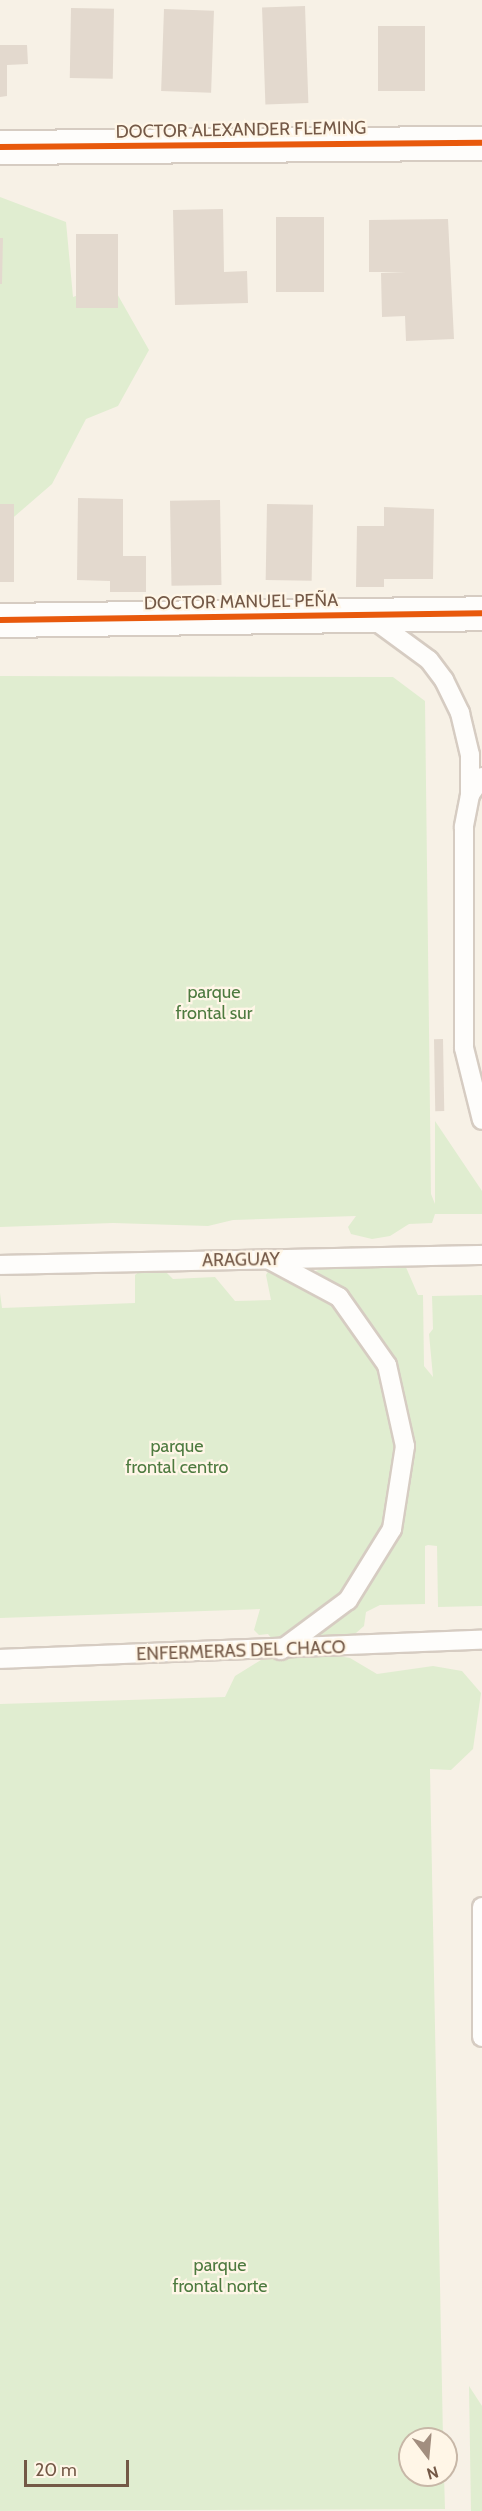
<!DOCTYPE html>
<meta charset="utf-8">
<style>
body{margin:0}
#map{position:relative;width:482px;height:2511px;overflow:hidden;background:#f7f1e6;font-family:Cabin,sans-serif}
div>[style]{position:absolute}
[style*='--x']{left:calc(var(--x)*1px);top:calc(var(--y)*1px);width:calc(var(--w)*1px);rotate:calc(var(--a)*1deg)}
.green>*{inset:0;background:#e0edd0}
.building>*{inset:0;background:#e3d9ce;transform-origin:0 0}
.roads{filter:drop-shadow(2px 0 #d6ccc2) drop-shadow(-2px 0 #d6ccc2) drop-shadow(0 2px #d6ccc2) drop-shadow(0 -2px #d6ccc2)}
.service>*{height:18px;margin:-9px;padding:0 9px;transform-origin:9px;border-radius:9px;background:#fefdfb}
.minor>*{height:33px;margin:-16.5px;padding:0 16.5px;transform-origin:16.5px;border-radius:16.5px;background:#fefdfb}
.tertiary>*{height:33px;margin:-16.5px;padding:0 16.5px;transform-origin:16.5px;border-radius:16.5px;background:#fefdfb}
.cycleway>*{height:6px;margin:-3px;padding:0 3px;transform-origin:3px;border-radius:3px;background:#e8590c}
span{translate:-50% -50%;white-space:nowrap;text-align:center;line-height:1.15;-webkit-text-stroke:4.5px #fff6e7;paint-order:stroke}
.street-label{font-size:18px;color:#745947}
.park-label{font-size:18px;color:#4d7a3f}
.north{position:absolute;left:398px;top:2427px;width:60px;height:60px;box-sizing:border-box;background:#fff6e7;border:2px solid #c7b7a7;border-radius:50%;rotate:164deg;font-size:16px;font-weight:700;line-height:24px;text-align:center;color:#745947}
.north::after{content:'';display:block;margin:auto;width:21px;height:27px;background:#a28e7f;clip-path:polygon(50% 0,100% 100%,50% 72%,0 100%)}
.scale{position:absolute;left:24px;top:2460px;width:105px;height:27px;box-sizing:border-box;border:3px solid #745947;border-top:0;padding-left:8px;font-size:18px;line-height:21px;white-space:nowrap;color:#745947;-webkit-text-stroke:4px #fff6e7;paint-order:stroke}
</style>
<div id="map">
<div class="green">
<div style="clip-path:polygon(0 197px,66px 222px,73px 297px,111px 283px,149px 350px,118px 406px,86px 419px,52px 484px,0 529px)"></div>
<div style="clip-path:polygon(0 676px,393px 677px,425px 701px,431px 1194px,435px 1204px,435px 1121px,482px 1191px,482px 1214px,435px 1214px,432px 1223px,409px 1224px,390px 1236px,372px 1239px,351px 1234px,348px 1227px,356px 1216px,233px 1220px,208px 1226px,113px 1223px,0 1227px)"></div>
<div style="clip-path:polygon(352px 1246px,405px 1265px,418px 1295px,423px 1295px,424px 1366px,433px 1377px,429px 1334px,433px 1329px,432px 1296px,482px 1295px,482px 1606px,438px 1607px,437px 1546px,428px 1545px,425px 1546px,425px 1604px,380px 1605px,366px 1612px,364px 1626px,348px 1640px,275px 1643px,268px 1634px,259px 1635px,254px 1630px,260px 1609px,0 1618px,0 1293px,2px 1308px,135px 1303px,135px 1275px,141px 1270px,163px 1269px,173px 1279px,215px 1277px,235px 1301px,271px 1300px,266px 1275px,274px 1262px,301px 1261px,308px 1275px,322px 1268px,324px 1254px)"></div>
<div style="clip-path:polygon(322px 1653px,350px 1658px,377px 1674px,433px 1666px,462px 1671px,481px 1693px,473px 1749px,451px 1770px,430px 1769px,443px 2439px,410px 2439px,410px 2475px,444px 2475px,445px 2509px,0 2511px,0 1704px,225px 1697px,235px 1676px,261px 1660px)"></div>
<div style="clip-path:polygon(469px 2386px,482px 2406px,482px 2511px,471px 2511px)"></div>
</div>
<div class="building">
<div style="left:305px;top:6px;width:97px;height:43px;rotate:88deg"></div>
<div style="left:71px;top:8px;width:43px;height:70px;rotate:1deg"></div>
<div style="left:164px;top:9px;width:50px;height:82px;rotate:2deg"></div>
<div style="left:378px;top:26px;width:47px;height:65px"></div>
<div style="clip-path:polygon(0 45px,27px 45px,28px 64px,7px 65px,7px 96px,0 97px)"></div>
<div style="clip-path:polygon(223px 209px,224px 272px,247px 271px,248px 303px,175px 305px,173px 210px)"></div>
<div style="left:276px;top:217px;width:48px;height:75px"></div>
<div style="clip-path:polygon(448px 219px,454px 339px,406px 341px,405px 316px,382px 317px,381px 273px,406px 272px,369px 272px,369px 220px)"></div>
<div style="left:76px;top:234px;width:42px;height:74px"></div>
<div style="clip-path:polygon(0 238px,3px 238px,2px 284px,0 284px)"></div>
<div style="clip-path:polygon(78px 498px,123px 499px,123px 556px,146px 556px,146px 592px,110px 592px,110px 581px,77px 580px)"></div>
<div style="left:220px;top:500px;width:85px;height:50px;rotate:89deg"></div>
<div style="left:0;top:504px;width:14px;height:78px"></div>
<div style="left:267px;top:504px;width:46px;height:76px;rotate:1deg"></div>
<div style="clip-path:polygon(384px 507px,434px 509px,433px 579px,384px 579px,384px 587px,356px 587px,357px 526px,384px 526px)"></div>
<div style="left:443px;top:1039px;width:72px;height:9px;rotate:89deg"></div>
</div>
<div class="roads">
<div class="service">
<div style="--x:369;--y:616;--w:74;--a:36.3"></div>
<div style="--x:429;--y:660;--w:25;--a:53"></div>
<div style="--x:444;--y:680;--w:37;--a:64"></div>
<div style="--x:460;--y:713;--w:43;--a:76.6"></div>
<div style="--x:470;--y:755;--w:40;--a:90"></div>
<div style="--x:482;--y:777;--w:22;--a:124"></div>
<div style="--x:470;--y:795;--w:33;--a:101"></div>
<div style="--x:464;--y:827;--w:221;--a:90"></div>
<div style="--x:464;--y:1048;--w:74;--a:76"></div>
<div style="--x:268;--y:1259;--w:81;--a:28.2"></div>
<div style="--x:339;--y:1297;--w:83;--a:54.8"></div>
<div style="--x:387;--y:1365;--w:83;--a:77.5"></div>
<div style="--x:405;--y:1446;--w:84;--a:98.9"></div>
<div style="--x:392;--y:1529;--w:84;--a:121.8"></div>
<div style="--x:348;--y:1600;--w:84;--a:143.3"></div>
<div style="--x:0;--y:1265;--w:482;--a:-1.2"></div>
<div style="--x:0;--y:1659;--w:482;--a:-2.3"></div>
<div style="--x:482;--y:1907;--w:130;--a:90"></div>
</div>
<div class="minor">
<div style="--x:0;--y:147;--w:482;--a:-0.5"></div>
</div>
<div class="tertiary">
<div style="--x:0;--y:620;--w:482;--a:-0.8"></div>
</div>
</div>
<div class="cycleway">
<div style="--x:0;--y:147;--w:482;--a:-0.5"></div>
<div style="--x:0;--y:620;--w:482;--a:-0.8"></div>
</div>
<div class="street-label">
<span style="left:241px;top:130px;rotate:-1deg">DOCTOR ALEXANDER FLEMING</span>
<span style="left:241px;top:602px;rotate:-1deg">DOCTOR MANUEL PEÑA</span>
<span style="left:241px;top:1260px;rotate:-1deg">ARAGUAY</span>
<span style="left:241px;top:1651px;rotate:-2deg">ENFERMERAS DEL CHACO</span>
</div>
<div class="park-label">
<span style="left:214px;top:1003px">parque<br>frontal sur</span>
<span style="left:177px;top:1457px">parque<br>frontal centro</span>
<span style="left:220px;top:2276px">parque<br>frontal norte</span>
</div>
<div class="north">N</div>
<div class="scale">20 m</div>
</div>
